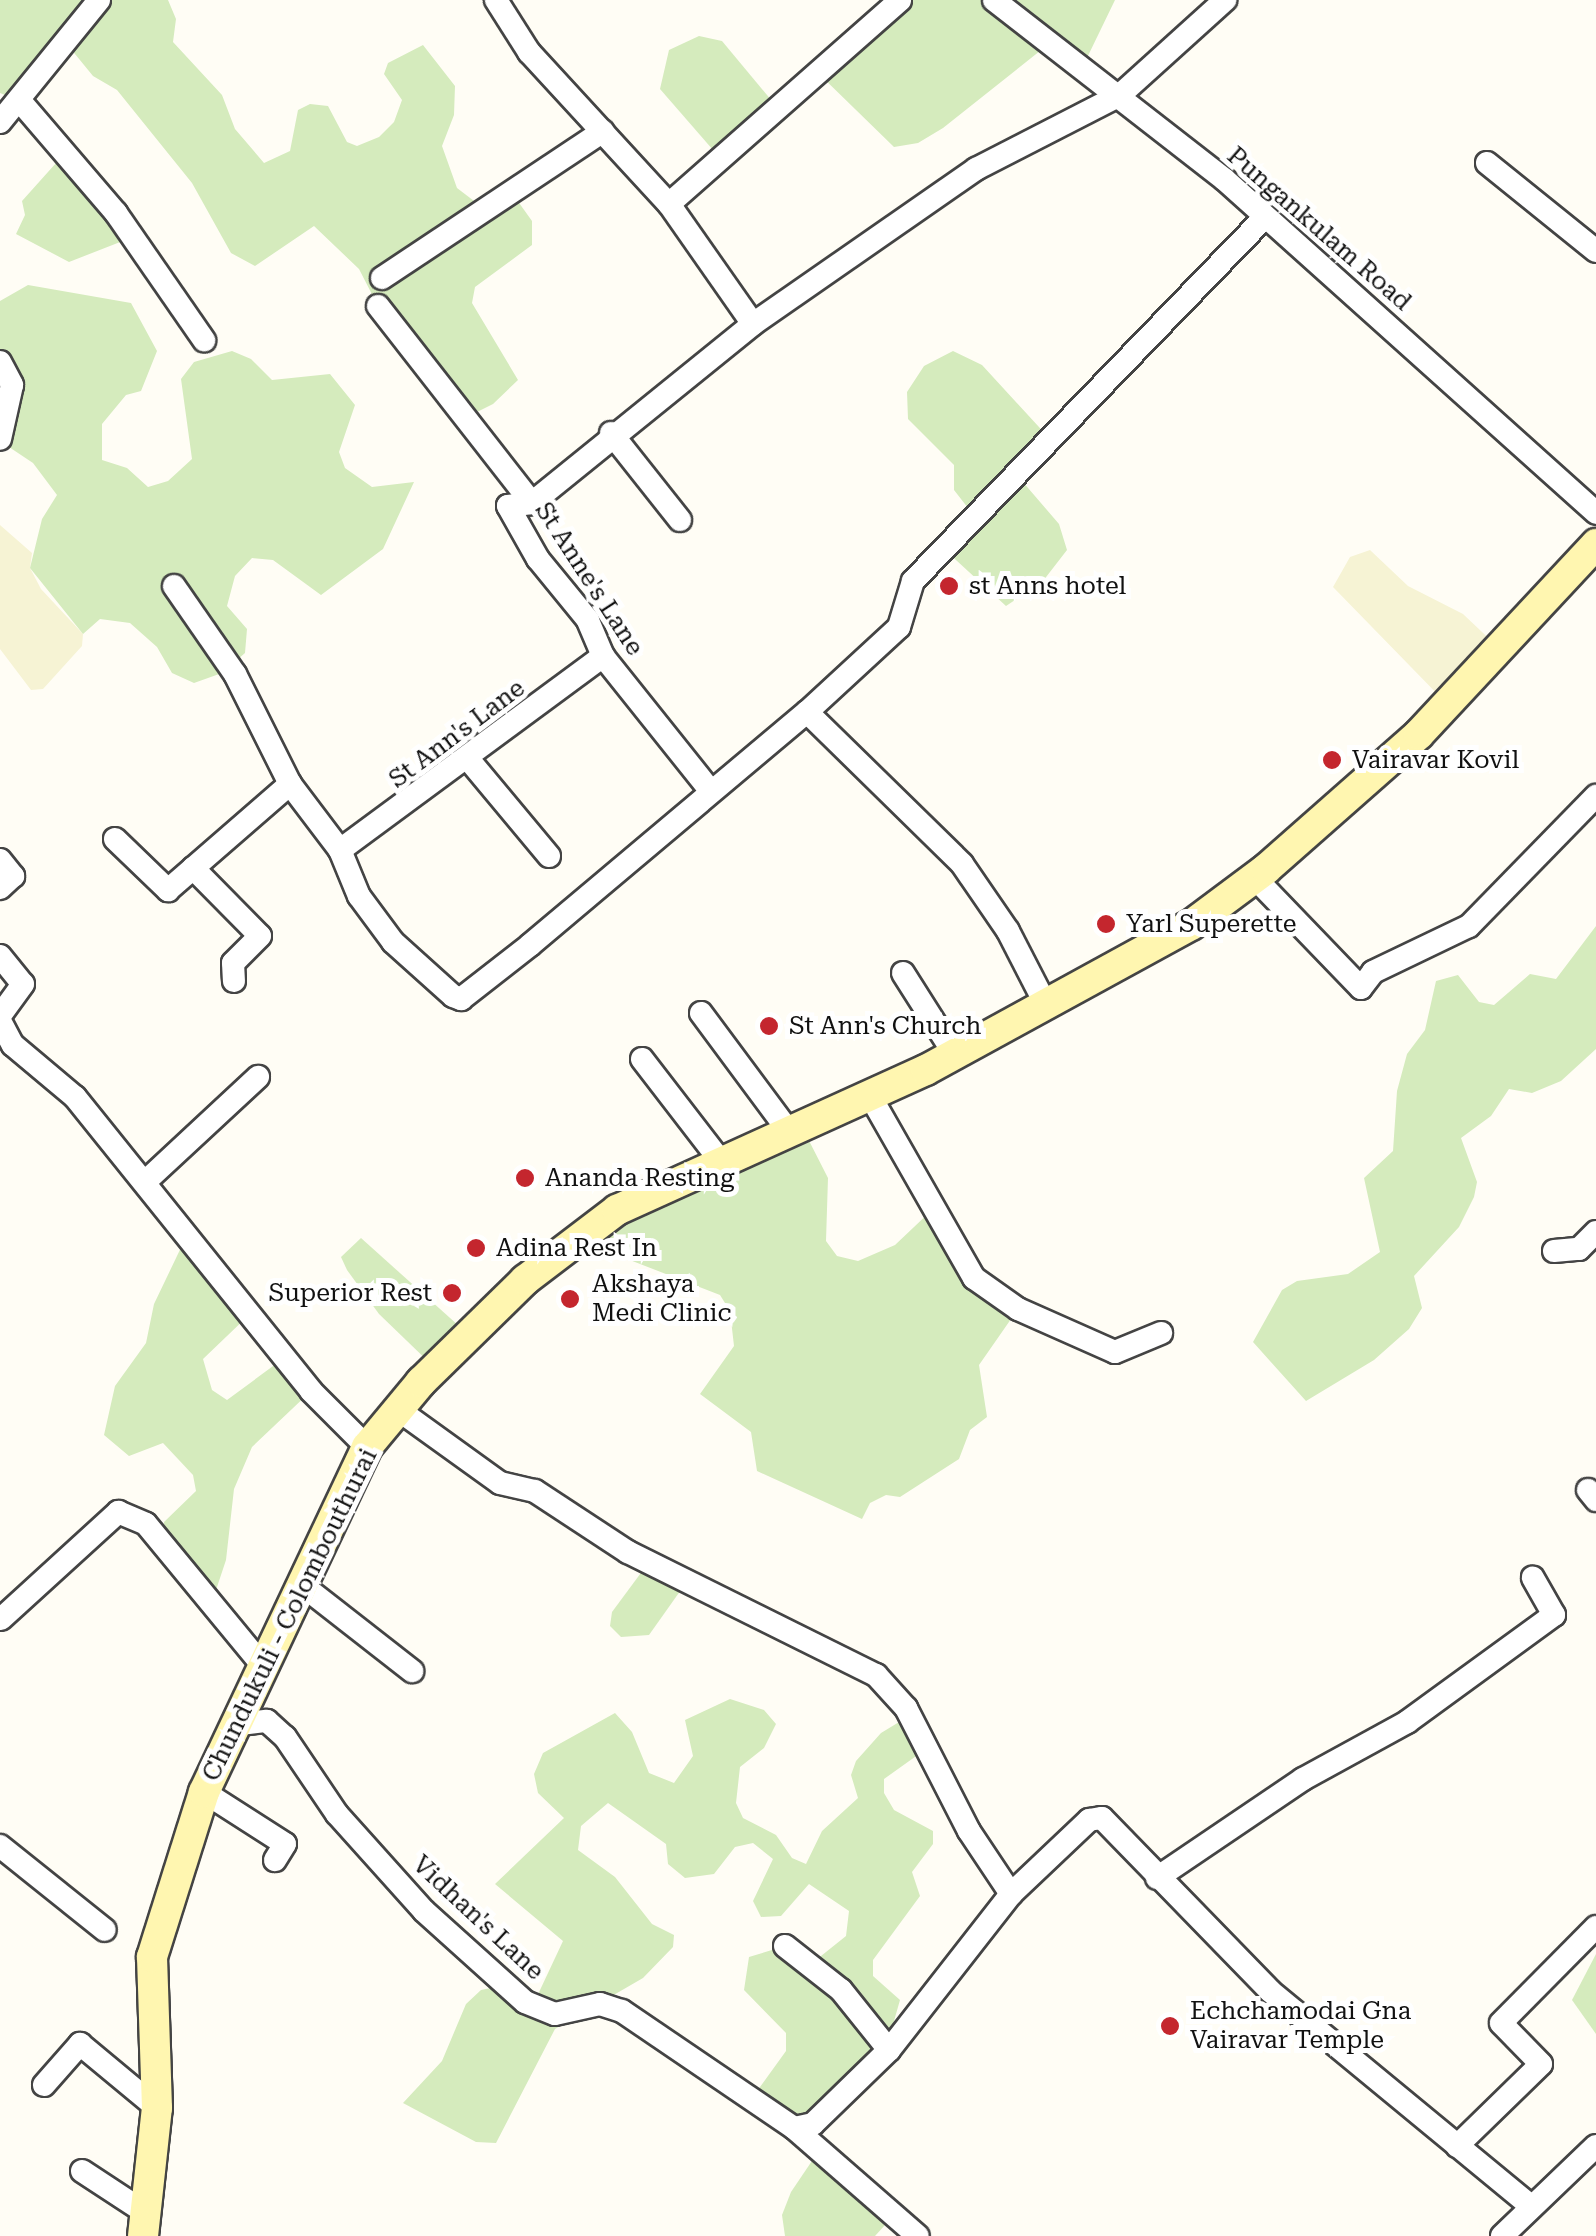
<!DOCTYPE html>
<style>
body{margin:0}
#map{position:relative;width:1596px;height:2236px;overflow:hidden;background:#fffdf5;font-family:"Roboto Serif",serif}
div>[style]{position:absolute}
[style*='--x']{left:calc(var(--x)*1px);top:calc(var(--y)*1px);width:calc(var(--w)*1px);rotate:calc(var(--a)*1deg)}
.farmland>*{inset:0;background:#f6f3d4}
.green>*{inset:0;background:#d5ebbd}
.roads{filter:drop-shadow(2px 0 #444) drop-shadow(-2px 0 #444) drop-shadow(0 2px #444) drop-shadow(0 -2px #444)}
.minor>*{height:22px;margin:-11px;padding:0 11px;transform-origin:11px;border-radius:11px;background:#fff}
.secondary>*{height:30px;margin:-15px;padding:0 15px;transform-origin:15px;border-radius:15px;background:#fff6b0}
.dots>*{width:28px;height:28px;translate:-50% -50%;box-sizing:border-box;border:5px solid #fff;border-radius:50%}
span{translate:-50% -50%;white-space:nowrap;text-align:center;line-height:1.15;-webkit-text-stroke:10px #fff;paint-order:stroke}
.street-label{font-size:25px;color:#111}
.poi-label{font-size:25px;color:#111}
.left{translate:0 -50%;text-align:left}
.right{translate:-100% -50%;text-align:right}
</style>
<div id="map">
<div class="farmland">
<div style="clip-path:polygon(0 525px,32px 553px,30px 568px,41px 589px,83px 634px,82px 646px,43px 689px,31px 690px,0 649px)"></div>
<div style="clip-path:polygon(1370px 550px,1408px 586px,1463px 614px,1500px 649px,1448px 705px,1333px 587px,1350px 557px)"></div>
</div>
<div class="green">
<div style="clip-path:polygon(0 0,168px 0,176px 19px,173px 42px,222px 95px,235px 129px,264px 163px,290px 151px,298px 110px,310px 104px,328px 106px,347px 142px,357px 146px,379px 137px,394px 122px,402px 100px,384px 74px,388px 63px,423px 45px,455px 86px,454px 115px,442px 146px,457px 188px,478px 204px,512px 193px,532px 221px,532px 245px,475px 287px,472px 303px,518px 380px,493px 404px,465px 418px,378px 306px,359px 269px,314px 226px,255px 266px,231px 253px,192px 183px,117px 90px,93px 76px,66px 43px,20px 101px,0 93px)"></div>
<div style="clip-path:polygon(896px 0,1115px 0,1085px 62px,1055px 39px,943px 128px,918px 143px,894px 147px,816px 71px)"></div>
<div style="clip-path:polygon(699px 36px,722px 41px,777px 107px,720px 158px,660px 89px,669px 50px)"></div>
<div style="clip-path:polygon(65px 153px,133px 237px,69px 262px,16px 234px,25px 215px,22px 201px)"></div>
<div style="clip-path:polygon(28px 285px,131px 303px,157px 351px,141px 391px,126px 395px,102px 424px,102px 460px,127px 468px,148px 487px,168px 481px,192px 459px,181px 379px,194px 362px,232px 351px,251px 359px,272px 380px,330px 374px,355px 405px,339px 452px,345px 468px,372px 487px,414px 482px,383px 549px,321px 595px,273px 560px,252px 558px,235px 576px,227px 606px,247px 629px,245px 653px,222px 673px,194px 683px,172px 673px,157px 647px,130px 623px,100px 619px,83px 634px,30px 568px,42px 519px,57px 495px,33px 463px,0 441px,12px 385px,0 362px,0 301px)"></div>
<div style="clip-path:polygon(953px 351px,982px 365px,1050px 439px,1016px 474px,1059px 524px,1067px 550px,1043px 581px,1006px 606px,944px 549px,975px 517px,954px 490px,954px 465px,908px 419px,907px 392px,924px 366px)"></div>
<div style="clip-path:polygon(1596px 926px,1596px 1049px,1561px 1081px,1532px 1093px,1509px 1089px,1491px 1116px,1461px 1138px,1477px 1182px,1474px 1197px,1459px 1227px,1414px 1276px,1422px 1308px,1409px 1329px,1374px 1360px,1306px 1401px,1253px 1342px,1282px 1290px,1297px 1281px,1348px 1274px,1380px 1252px,1364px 1178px,1393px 1151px,1397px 1091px,1407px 1054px,1425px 1030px,1436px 981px,1458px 975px,1479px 1002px,1494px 1005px,1530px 974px,1556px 979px)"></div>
<div style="clip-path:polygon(801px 1125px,828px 1178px,826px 1241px,837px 1256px,858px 1261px,895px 1245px,933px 1209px,974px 1278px,1018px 1309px,979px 1365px,987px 1417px,970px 1430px,959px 1459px,900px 1497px,886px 1495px,870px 1503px,862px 1519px,757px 1471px,751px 1432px,700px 1394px,734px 1346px,730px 1311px,720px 1295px,604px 1250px,567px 1248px)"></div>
<div style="clip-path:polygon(188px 1233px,251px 1313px,203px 1359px,212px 1390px,227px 1400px,284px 1358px,311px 1391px,252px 1447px,234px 1489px,226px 1560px,211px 1605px,165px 1547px,164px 1522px,196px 1491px,193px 1475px,163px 1443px,129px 1456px,104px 1435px,115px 1386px,146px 1343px,154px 1304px)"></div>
<div style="clip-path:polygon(361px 1238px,469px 1335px,435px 1368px,379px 1314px,347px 1270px,341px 1257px)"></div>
<div style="clip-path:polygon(649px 1562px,688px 1580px,649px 1635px,621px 1637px,610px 1626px,612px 1612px)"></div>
<div style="clip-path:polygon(730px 1699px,764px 1710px,776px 1724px,764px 1748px,740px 1767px,736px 1803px,743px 1818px,776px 1835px,792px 1858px,806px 1864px,822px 1831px,858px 1798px,851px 1775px,856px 1761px,881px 1733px,909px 1716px,919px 1754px,884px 1779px,884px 1793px,894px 1810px,933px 1831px,933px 1844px,912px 1872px,920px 1896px,873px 1960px,873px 1976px,900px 2000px,890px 2035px,813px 2124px,752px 2098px,786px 2051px,786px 2033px,744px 1990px,749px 1957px,785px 1946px,816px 1960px,846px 1936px,849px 1911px,809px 1884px,781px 1916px,761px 1917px,753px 1901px,773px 1859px,753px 1843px,735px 1847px,714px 1874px,685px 1878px,668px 1864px,666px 1844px,608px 1803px,581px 1826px,578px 1850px,615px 1877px,652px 1924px,674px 1935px,673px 1947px,643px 1978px,555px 2029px,496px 2143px,476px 2142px,403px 2103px,442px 2061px,466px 2004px,481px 1990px,505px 1985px,533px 2005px,563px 1941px,495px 1884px,564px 1818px,538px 1793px,534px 1774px,543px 1753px,615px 1713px,632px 1732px,649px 1773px,674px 1783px,693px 1756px,685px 1720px)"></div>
<div style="clip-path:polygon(1596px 1954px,1596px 2034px,1572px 2000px)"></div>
<div style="clip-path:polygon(820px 2149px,896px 2213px,875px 2236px,785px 2236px,782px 2215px,791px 2192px)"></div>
</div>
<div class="roads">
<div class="minor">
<div style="--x:496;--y:0;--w:62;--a:57.6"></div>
<div style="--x:529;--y:52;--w:207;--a:47.4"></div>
<div style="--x:669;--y:204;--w:308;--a:-41.4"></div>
<div style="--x:994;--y:0;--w:291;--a:37.9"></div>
<div style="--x:1224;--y:179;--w:500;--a:41.9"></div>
<div style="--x:20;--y:101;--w:148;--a:49.4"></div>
<div style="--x:116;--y:213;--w:155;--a:55.3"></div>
<div style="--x:0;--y:122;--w:157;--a:-50.9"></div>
<div style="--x:1487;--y:163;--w:140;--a:38.9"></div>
<div style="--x:669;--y:204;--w:146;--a:55"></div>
<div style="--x:382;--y:278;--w:265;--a:-33.6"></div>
<div style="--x:378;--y:306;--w:250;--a:52"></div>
<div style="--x:0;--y:362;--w:26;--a:62"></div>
<div style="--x:12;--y:385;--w:55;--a:102.5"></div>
<div style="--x:611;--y:433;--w:111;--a:51.6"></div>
<div style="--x:174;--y:586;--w:107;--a:55.3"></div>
<div style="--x:235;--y:674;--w:123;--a:63.4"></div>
<div style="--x:290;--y:784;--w:83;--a:52.9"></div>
<div style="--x:340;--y:850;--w:50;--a:67.6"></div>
<div style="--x:359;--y:896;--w:57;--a:53.5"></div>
<div style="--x:393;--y:942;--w:81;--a:42"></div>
<div style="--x:453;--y:996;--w:9;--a:21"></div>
<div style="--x:461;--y:999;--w:88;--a:-38"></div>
<div style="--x:530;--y:945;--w:362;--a:-40.1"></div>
<div style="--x:807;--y:712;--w:217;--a:44.4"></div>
<div style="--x:962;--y:864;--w:81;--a:55.5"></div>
<div style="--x:1008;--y:931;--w:85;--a:62.8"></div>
<div style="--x:807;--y:712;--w:125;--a:-42.7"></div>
<div style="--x:899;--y:627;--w:48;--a:-73.1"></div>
<div style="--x:913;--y:581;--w:506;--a:-45.96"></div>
<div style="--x:469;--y:760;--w:125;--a:50.2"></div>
<div style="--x:709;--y:789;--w:170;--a:-128.6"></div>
<div style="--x:603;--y:656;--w:39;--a:-113"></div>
<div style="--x:588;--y:620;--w:79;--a:-129.3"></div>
<div style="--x:538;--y:559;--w:61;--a:-119.5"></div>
<div style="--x:508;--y:506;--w:24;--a:-7"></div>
<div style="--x:532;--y:503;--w:284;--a:-39"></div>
<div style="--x:753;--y:324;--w:272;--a:-34.8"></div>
<div style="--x:976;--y:169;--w:162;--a:-27.2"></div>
<div style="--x:1120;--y:95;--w:142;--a:-42.1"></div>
<div style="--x:115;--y:839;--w:74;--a:43.9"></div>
<div style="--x:168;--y:890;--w:162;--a:-41"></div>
<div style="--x:340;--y:850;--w:327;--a:-36.4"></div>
<div style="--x:0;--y:860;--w:21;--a:51"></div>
<div style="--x:13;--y:876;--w:18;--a:137"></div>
<div style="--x:193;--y:868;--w:95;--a:45.4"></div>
<div style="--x:260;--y:936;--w:38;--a:135"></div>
<div style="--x:233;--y:963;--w:18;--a:87"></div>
<div style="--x:1254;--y:877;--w:154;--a:46.1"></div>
<div style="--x:1361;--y:988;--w:20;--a:-53"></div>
<div style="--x:1373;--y:972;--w:106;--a:-25.6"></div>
<div style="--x:1469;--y:926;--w:182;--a:-45.7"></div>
<div style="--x:0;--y:956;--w:36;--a:51"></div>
<div style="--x:23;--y:984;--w:39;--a:126"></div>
<div style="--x:903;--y:973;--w:97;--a:57.6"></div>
<div style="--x:701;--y:1013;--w:144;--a:53.4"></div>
<div style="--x:0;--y:1021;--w:27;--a:62"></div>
<div style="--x:13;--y:1045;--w:81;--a:40"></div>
<div style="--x:75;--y:1097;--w:377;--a:51.2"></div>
<div style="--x:311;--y:1391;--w:79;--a:45"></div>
<div style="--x:642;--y:1059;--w:126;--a:52.4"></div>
<div style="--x:869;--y:1094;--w:212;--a:60.3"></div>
<div style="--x:974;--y:1278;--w:54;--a:35.2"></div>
<div style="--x:1018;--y:1309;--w:106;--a:23.9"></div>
<div style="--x:1115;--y:1352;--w:50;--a:-22.4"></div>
<div style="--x:146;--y:1181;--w:153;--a:-42.9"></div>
<div style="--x:1554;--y:1251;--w:25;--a:-5"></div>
<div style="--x:1579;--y:1249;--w:24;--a:-45"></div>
<div style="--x:400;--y:1411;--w:123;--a:35.8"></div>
<div style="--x:500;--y:1483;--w:36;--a:13"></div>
<div style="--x:535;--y:1491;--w:111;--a:33.3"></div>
<div style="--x:628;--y:1552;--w:277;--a:26.4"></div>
<div style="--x:876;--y:1675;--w:45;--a:47.7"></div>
<div style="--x:906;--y:1708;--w:138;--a:62.9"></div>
<div style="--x:969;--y:1831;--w:76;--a:56.3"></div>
<div style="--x:1011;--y:1894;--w:198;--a:128"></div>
<div style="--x:889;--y:2050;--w:106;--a:135.8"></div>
<div style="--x:813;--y:2124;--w:19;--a:168"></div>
<div style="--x:1588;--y:1490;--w:13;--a:51"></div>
<div style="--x:302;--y:1585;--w:140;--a:38"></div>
<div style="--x:1;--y:1619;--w:159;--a:-42.4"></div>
<div style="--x:118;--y:1512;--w:30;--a:23"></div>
<div style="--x:146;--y:1524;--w:184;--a:50.5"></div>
<div style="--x:232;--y:1725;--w:35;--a:-7"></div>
<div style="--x:267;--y:1721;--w:24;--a:42"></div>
<div style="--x:285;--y:1737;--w:93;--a:56"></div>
<div style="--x:337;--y:1814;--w:130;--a:48.1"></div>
<div style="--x:424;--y:1911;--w:136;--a:42"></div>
<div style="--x:525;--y:2002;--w:32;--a:22"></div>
<div style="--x:555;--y:2014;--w:46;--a:-12.5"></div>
<div style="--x:600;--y:2004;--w:23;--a:18"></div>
<div style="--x:622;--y:2011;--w:208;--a:34.2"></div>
<div style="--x:794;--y:2128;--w:164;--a:41.1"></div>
<div style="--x:204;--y:1792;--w:96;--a:32.7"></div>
<div style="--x:285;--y:1844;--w:19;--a:122"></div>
<div style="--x:0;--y:1846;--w:134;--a:38.7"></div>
<div style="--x:1157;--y:1878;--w:176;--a:-34.1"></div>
<div style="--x:1303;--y:1779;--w:119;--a:-28.7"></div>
<div style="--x:1407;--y:1722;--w:182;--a:-36.1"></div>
<div style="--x:1554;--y:1615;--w:43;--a:-119.6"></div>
<div style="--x:1011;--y:1894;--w:108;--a:-43.5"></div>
<div style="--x:1089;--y:1820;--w:13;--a:-9"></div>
<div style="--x:1102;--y:1818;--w:241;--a:45.8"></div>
<div style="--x:1270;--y:1991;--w:338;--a:39.5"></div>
<div style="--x:785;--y:1946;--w:71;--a:38.2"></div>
<div style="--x:841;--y:1990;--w:77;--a:51.3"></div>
<div style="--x:44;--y:2085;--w:55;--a:-48.7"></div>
<div style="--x:80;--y:2044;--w:100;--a:39.7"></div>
<div style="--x:1457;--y:2146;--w:117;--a:-44.3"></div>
<div style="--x:1541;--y:2064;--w:57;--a:-134.3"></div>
<div style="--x:1501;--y:2023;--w:135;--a:-45.3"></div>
<div style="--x:82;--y:2171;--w:80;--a:33.3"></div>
<div style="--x:1502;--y:2236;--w:130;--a:-43.8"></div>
</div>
<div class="secondary">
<div style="--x:143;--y:2236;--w:129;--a:-83.8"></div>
<div style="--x:157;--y:2108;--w:151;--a:-91.9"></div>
<div style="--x:152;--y:1957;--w:173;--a:-72.5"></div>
<div style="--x:204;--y:1792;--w:382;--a:-64.7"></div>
<div style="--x:367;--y:1447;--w:85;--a:-50.3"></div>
<div style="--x:421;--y:1382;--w:146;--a:-44.4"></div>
<div style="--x:525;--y:1280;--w:116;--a:-37.3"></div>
<div style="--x:617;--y:1210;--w:339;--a:-24.4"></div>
<div style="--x:926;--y:1070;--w:302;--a:-28.7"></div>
<div style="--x:1191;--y:925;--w:94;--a:-36.7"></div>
<div style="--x:1266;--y:869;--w:204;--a:-41.4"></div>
<div style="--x:1419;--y:734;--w:260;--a:-47"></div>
</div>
</div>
<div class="dots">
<div style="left:949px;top:586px;background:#c4262e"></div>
<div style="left:1332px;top:760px;background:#c4262e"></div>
<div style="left:1106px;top:924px;background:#c4262e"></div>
<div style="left:769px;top:1026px;background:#c4262e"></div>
<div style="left:525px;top:1178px;background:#c4262e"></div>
<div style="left:476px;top:1248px;background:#c4262e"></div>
<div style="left:452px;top:1293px;background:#c4262e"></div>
<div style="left:570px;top:1299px;background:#c4262e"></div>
<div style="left:1170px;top:2026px;background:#c4262e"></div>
</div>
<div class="street-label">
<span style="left:1319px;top:229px;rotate:41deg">Pungankulam Road</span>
<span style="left:589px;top:579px;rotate:57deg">St Anne's Lane</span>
<span style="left:457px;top:734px;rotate:-37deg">St Ann's Lane</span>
<span style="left:290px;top:1615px;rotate:-64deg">Chundukuli - Colombouthurai</span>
<span style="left:478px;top:1918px;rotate:43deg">Vidhan's Lane</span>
</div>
<div class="poi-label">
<span class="left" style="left:969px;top:586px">st Anns hotel</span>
<span class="left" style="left:1352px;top:760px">Vairavar Kovil</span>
<span class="left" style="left:1126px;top:924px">Yarl Superette</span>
<span class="left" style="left:789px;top:1026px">St Ann's Church</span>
<span class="left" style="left:545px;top:1178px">Ananda Resting</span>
<span class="left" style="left:496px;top:1248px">Adina Rest In</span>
<span class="left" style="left:592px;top:1299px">Akshaya<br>Medi Clinic</span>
<span class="right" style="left:432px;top:1293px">Superior Rest</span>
<span class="left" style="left:1190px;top:2026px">Echchamodai Gna<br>Vairavar Temple</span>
</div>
</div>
